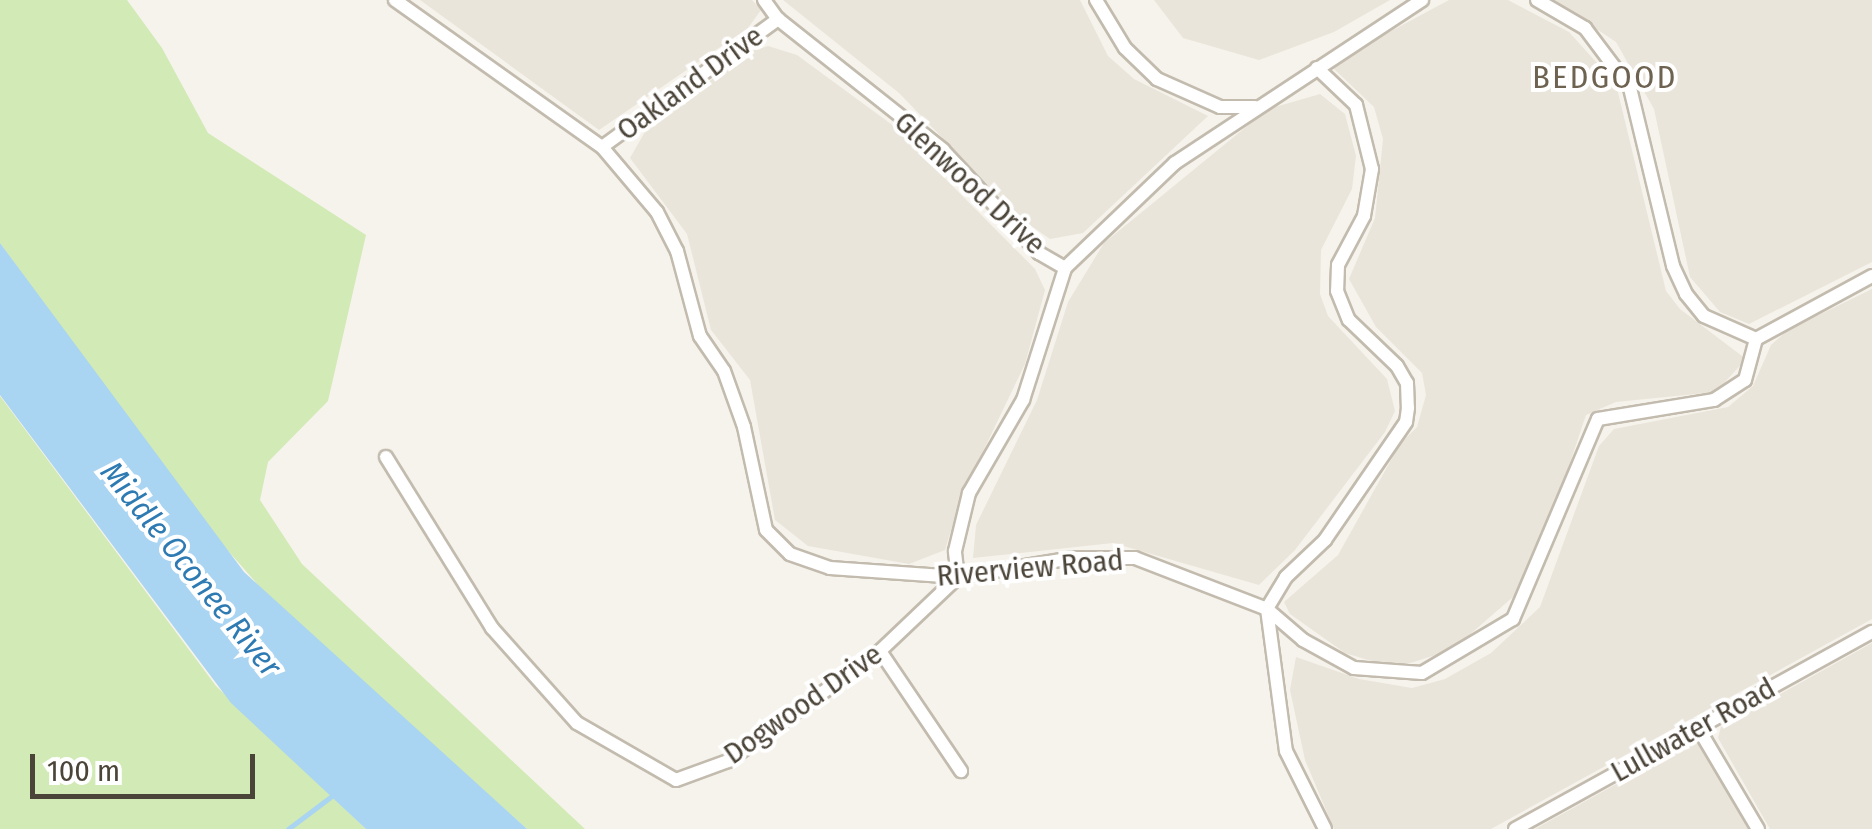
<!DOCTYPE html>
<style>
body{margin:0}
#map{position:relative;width:1872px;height:829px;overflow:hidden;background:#f6f3ec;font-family:"Fira Sans Condensed",sans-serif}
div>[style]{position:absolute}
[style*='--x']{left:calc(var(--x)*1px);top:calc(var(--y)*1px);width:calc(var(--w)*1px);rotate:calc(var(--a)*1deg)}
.residential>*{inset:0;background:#eae5da}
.green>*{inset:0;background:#d2eab5}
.water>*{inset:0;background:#a9d4f2}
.stream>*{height:5px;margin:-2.5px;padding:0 2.5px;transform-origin:2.5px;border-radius:2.5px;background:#a9d4f2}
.roads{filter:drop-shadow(2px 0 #c2bbae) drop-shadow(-2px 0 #c2bbae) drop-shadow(0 2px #c2bbae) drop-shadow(0 -2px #c2bbae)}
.street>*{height:12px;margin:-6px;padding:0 6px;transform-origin:6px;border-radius:6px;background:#fff}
span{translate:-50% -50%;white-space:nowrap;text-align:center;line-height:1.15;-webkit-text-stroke:8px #fff;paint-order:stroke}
.street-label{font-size:30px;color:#4b4439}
.neighbourhood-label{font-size:32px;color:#6e6250;letter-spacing:2.5px}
.water-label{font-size:32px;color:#2e7ab2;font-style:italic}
.scale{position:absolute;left:30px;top:754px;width:225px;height:45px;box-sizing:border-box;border:5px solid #4b4439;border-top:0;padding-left:12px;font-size:30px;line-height:35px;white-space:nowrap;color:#4b4439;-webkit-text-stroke:8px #fff;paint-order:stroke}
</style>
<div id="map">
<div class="residential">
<div style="clip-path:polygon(420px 0,752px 0,761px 10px,748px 28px,599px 130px)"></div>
<div style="clip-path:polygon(783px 0,1080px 0,1108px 56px,1134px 79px,1208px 116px,1083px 233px,1050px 239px,1021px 219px,899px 93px)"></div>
<div style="clip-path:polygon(1154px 0,1390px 0,1334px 32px,1259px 60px,1183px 38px)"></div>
<div style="clip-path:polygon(1449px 0,1508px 0,1569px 32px,1616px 84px,1666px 291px,1680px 309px,1746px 359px,1716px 392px,1616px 402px,1586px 415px,1545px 537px,1513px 597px,1452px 650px,1410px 663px,1378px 663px,1345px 653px,1290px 614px,1284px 602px,1338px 555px,1400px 444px,1417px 427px,1426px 395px,1422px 373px,1376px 327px,1349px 279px,1375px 218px,1383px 139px,1374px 107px,1333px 68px,1339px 59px)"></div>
<div style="clip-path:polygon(1553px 0,1872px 0,1872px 262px,1749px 324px,1720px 312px,1690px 277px,1654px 109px,1616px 42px)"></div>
<div style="clip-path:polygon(768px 46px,797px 55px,891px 124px,1035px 269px,1045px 290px,1025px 364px,962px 495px,945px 550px,909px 564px,808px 546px,775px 520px,750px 380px,711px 330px,687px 234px,630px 158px,646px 130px,746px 53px)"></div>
<div style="clip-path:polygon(1320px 94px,1345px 114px,1356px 156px,1352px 189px,1321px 250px,1320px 294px,1328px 316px,1387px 379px,1395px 411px,1385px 432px,1295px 550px,1259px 585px,1113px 543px,973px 558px,976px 525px,1037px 400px,1068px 302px,1104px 243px,1268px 109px)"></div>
<div style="clip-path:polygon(1872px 289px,1872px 619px,1491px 829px,1334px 829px,1305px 760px,1290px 690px,1296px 657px,1359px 679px,1412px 688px,1445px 679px,1491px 653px,1540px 607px,1599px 446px,1614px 429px,1728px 407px,1753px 386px,1771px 345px,1788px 330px)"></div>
<div style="clip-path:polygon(1872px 643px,1872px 829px,1770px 829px,1718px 738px,1721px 727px)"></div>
<div style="clip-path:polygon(1696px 740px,1748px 829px,1535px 829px)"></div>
</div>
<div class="green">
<div style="clip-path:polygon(0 0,127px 0,162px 48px,208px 133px,366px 235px,328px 401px,268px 462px,260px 500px,302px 564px,585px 829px,527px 829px,275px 604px,201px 520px,0 243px)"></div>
<div style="clip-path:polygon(0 396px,216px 686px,366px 829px,0 829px)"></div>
</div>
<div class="water">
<div style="clip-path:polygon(0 243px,244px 572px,527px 829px,366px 829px,231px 703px,0 395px)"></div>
</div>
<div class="stream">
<div style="--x:288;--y:829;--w:56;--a:-37.1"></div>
</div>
<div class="roads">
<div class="street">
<div style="--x:395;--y:0;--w:254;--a:35.4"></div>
<div style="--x:602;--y:147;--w:85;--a:49.8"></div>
<div style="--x:657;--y:212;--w:44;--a:62.9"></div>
<div style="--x:677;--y:251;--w:88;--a:74.9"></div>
<div style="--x:700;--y:336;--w:42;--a:55.6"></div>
<div style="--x:724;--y:371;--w:59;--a:70.3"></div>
<div style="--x:744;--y:427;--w:105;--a:77.9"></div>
<div style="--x:766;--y:530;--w:34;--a:45"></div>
<div style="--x:790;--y:554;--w:42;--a:19.3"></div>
<div style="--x:830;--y:568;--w:128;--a:4"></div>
<div style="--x:958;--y:577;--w:117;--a:-9.4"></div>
<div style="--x:1073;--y:558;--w:62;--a:0"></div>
<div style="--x:1135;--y:558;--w:142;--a:21.1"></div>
<div style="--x:1267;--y:609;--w:48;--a:40.7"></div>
<div style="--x:1303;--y:640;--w:58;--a:28.8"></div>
<div style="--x:1354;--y:668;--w:68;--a:4.2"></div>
<div style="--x:1422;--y:673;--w:106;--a:-30.7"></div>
<div style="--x:1513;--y:619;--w:217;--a:-67"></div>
<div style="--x:1598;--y:419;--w:118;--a:-9.3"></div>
<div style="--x:1714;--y:400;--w:37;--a:-33"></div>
<div style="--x:1745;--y:380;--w:42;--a:-75"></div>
<div style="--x:764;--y:0;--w:24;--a:54"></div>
<div style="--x:778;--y:19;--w:211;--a:38.4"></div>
<div style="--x:943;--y:150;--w:141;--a:47"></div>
<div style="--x:1039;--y:253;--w:30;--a:30"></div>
<div style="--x:1096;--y:0;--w:56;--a:58.9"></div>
<div style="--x:1125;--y:48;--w:45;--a:44.1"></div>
<div style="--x:1157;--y:79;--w:69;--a:24"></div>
<div style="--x:1220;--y:107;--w:35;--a:0"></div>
<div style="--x:1537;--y:0;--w:56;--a:30.3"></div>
<div style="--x:1585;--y:28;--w:75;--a:53.1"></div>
<div style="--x:1630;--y:88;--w:183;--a:76.4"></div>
<div style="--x:1673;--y:266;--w:31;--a:65"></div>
<div style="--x:1686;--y:294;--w:28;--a:51"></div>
<div style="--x:1704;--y:316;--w:57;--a:23.9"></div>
<div style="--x:1317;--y:68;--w:54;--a:43.5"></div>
<div style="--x:1356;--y:105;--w:66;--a:76"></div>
<div style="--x:1372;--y:169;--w:48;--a:99.7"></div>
<div style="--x:1364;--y:216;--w:55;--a:118"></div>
<div style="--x:1338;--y:265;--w:26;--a:92"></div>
<div style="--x:1337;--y:291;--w:31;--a:68"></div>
<div style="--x:1349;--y:320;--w:66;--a:43.8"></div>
<div style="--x:1397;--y:366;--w:20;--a:60"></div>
<div style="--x:1407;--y:383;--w:25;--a:88"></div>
<div style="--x:1408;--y:408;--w:14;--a:98"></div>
<div style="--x:1406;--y:422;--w:143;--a:124.5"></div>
<div style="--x:1325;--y:540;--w:54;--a:136.5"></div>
<div style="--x:1286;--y:577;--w:37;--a:121"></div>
<div style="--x:1267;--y:609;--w:143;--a:82.4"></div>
<div style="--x:1286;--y:751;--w:87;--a:63.4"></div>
<div style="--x:602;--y:147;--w:218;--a:-36"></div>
<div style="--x:1756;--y:339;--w:132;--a:-28.5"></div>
<div style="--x:386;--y:457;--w:201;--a:58.2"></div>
<div style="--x:492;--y:628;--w:127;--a:48.2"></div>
<div style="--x:577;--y:723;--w:114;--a:29.9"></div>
<div style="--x:676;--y:780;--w:55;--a:-20.1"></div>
<div style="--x:728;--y:761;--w:188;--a:-35.9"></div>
<div style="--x:880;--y:651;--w:108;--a:-43.5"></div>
<div style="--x:958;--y:577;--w:26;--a:-97"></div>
<div style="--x:955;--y:551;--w:60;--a:-76.4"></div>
<div style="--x:969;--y:493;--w:108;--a:-59.9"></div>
<div style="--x:1023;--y:400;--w:139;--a:-72.3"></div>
<div style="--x:1065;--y:268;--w:152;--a:-43.7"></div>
<div style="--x:1175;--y:163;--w:296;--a:-33.4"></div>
<div style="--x:880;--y:651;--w:145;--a:56"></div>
<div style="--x:1697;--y:726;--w:120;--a:59.4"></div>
<div style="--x:1515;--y:829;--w:408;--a:-28.9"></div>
</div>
</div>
<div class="street-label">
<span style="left:690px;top:83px;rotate:-36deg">Oakland Drive</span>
<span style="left:970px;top:183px;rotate:43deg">Glenwood Drive</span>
<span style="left:1030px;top:568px;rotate:-5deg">Riverview Road</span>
<span style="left:803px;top:704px;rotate:-35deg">Dogwood Drive</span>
<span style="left:1693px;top:730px;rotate:-29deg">Lullwater Road</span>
</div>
<div class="neighbourhood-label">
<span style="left:1605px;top:77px">BEDGOOD</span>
</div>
<div class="water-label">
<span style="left:191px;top:569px;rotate:51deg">Middle Oconee River</span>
</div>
<div class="scale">100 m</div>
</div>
